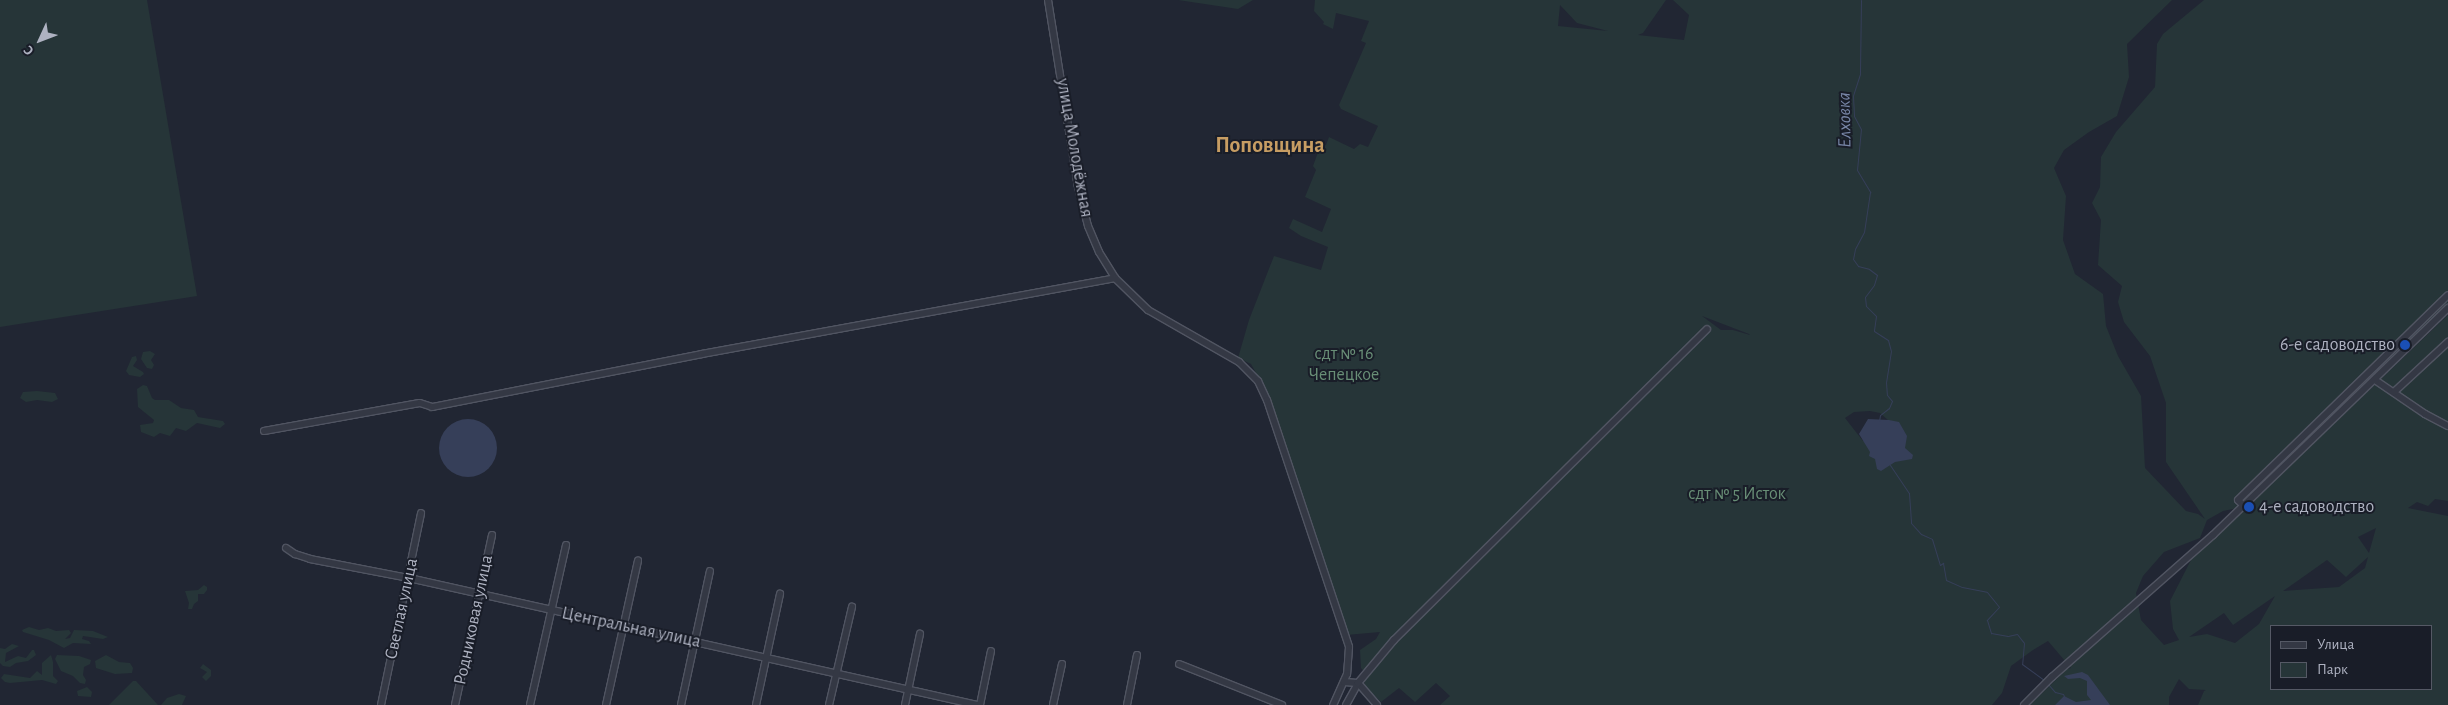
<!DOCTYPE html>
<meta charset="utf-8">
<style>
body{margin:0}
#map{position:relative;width:2448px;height:705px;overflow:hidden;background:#212633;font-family:"Alegreya Sans",sans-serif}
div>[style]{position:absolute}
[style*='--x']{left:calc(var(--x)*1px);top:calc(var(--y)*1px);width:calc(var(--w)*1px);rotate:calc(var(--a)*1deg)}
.green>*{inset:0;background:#263538}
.water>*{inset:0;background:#363f59}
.round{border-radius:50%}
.stream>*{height:1px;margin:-0.5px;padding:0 0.5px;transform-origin:0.5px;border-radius:0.5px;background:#363f59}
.roads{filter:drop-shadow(1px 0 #515562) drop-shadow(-1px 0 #515562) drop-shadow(0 1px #515562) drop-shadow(0 -1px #515562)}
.minor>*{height:6px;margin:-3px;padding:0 3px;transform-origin:3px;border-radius:3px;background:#343844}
.dots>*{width:14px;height:14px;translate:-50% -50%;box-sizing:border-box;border:2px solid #191d28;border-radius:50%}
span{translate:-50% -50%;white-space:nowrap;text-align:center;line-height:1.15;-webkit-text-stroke:4px #191d28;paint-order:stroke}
.street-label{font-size:18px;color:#aeb2c1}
.poi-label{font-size:18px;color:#aeb2c1}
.right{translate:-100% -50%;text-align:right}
.left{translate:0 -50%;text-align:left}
.park-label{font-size:18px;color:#688e76}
.water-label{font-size:19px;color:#7886a7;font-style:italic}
.district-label{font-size:22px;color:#c79d63;font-weight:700}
.legend{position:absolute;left:2270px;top:625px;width:162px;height:65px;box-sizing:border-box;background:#191d28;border:1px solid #555965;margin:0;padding:6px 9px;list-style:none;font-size:15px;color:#aeb2c1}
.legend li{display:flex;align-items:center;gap:10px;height:25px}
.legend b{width:25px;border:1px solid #555965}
.north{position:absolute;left:15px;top:15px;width:50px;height:50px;-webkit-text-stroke:4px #191d28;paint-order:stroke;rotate:227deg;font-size:14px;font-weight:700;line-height:20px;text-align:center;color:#aeb2c1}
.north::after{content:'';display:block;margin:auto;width:18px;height:22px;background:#aeb2c1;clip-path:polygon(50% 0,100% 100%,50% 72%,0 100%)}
</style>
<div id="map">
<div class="green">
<div style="clip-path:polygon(0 0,147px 0,197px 296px,0 327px)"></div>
<div style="clip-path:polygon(1178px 0,1253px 0,1238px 9px)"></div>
<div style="clip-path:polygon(evenodd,1315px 0,1666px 0,1643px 33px,1638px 35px,1684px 40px,1689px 15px,1673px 0,2172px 0,2127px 44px,2129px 77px,2117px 116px,2089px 132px,2064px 150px,2054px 168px,2066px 196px,2063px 240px,2075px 274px,2103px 294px,2106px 326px,2118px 356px,2141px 396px,2145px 468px,2186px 511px,2198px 514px,2205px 519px,2166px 462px,2166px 403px,2150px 356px,2124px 322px,2118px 302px,2122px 286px,2098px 265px,2101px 220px,2092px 203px,2100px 187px,2101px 157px,2116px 132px,2155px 87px,2157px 44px,2163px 34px,2204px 0,2448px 0,2448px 303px,2238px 508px,2223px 511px,2207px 520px,2200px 538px,2164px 552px,2143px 576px,2136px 593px,2141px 620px,2164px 645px,2179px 640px,2173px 629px,2170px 601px,2191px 560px,2448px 315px,2448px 501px,2435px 499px,2428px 506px,2417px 502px,2408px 508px,2448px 516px,2448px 705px,2198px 705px,2204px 691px,2206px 690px,2189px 689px,2179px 679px,2169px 697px,2169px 705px,2030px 705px,2067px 669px,2071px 668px,2048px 641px,2033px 650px,2011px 666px,2002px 693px,1992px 705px,1440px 705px,1450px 696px,1436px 683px,1415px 702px,1399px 688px,1381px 702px,1364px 685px,1366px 674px,1361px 668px,1360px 650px,1376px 639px,1380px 632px,1346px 635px,1266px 391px,1251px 364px,1238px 358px,1249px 320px,1274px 256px,1321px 270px,1328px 247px,1301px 236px,1289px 228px,1293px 219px,1322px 232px,1331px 209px,1305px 197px,1316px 170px,1313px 166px,1320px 147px,1326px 145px,1329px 137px,1354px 149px,1360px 144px,1368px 147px,1378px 126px,1341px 109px,1339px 105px,1366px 43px,1361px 41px,1369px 21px,1336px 13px,1333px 29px,1323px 24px,1324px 22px,1314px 11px,1315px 0,1560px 5px,1577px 23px,1608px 31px,1558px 26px,1560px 5px,1315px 0,1702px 316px,1749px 334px,1750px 335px,1733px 330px,1721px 330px,1702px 316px,1315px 0,1870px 411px,1880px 413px,1889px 421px,1863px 441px,1845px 418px,1854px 412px,1870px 411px,1315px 0,2376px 528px,2369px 553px,2358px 537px,2376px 528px,1315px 0,2368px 557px,2365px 568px,2339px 587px,2283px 591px,2327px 560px,2346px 577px,2368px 557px,1315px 0,2275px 596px,2259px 624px,2235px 643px,2207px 634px,2189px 637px,2224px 613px,2233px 625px,2275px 596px,1315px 0,2272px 626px,2432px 626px,2432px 689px,2272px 689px,2272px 626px)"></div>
<div style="clip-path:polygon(143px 352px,150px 351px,155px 354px,151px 360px,154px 365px,152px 369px,147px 368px,141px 359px)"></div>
<div style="clip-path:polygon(136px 356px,137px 360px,133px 366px,143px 372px,144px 374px,140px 377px,129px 375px,126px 371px,132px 357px)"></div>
<div style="clip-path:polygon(143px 385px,147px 386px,152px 398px,155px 400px,169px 400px,181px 408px,194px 410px,198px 417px,223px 421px,225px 424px,220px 428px,197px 423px,186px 431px,176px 428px,170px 436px,160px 433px,154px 437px,141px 432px,140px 425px,153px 423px,154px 420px,138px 407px,137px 389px)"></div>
<div style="clip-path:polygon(37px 391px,55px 393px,58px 399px,52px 402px,37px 400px,26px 402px,20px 398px,23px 392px)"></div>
<div style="clip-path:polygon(204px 585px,207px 587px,207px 590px,204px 594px,198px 594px,198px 601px,194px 604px,192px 609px,188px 609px,189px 603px,185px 591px,198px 590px)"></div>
<div style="clip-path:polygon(29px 627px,39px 630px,48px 628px,56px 631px,69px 630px,71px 633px,65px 639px,70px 638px,74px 630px,93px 631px,108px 637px,103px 639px,83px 636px,82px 639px,89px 641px,91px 644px,73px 643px,64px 648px,49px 640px,23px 632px,22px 630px)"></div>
<div style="clip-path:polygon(12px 644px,19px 646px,6px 653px,5px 662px,18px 656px,26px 658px,32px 650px,34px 650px,36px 655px,28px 661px,16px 663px,10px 667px,3px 666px,0 663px,0 648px,5px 649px)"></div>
<div style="clip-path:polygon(51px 655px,53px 662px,53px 676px,58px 681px,56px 684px,42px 680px,10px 683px,5px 682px,1px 678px,4px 674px,30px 678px,37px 671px,42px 675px,42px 663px)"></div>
<div style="clip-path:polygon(57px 655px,79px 656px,91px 660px,90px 664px,84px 667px,83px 675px,86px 680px,85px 684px,80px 683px,73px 676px,61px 671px,55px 659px)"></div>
<div style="clip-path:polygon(106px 655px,119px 662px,130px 663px,133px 668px,132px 673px,115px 674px,96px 668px,95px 661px)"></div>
<div style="clip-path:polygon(203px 664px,211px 670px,211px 676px,206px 681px,202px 677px,207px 672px,200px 668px)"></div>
<div style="clip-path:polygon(133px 681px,136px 681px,158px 705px,109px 705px)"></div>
<div style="clip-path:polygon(87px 687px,92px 692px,91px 697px,78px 696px,77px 691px)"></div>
<div style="clip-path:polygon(179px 694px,186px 696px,182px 705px,161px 705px,167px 698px)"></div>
</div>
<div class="water">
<div style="clip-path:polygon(1868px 419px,1889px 420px,1899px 422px,1907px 436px,1905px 448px,1913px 455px,1912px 459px,1895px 462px,1881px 471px,1877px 469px,1875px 459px,1869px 456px,1870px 452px,1859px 434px)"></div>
<div class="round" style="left:439px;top:419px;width:58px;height:58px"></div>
<div style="clip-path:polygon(2082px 672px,2088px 675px,2110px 705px,2055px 705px,2064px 696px,2076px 702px,2091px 700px,2087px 695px,2087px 681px,2080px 678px,2068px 679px,2064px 676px)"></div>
</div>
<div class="stream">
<div style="--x:1861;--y:0;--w:74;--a:90.8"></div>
<div style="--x:1860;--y:74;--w:23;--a:108"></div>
<div style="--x:1853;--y:96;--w:20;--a:87"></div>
<div style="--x:1854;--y:116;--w:15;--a:62"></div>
<div style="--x:1861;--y:129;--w:41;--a:95.6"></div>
<div style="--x:1857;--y:170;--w:26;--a:59"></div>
<div style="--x:1870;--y:192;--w:40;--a:98.5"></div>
<div style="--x:1864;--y:232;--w:19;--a:118"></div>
<div style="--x:1855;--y:249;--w:10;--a:101"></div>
<div style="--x:1853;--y:259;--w:9;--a:54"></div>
<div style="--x:1858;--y:266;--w:11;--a:15"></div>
<div style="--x:1869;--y:269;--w:10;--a:37"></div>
<div style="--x:1877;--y:275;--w:10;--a:107"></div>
<div style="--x:1874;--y:285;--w:15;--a:127"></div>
<div style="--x:1865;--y:297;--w:9;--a:84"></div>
<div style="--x:1866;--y:306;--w:14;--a:45"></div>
<div style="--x:1876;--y:316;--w:15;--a:98"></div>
<div style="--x:1874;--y:331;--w:17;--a:33"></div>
<div style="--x:1888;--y:340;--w:11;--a:75"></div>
<div style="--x:1891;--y:351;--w:31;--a:99"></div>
<div style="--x:1886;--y:382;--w:13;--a:86"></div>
<div style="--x:1887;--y:395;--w:8;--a:50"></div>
<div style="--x:1892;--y:401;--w:8;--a:113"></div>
<div style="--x:1889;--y:408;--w:11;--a:142"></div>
<div style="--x:1880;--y:415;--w:6;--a:99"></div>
<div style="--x:1890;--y:465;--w:34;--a:56"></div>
<div style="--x:1909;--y:493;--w:30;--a:86"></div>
<div style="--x:1911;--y:523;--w:15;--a:48"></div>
<div style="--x:1921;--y:534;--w:12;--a:24"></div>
<div style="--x:1932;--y:539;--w:27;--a:73"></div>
<div style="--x:1940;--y:565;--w:4;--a:-34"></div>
<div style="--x:1943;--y:563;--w:17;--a:80"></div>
<div style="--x:1946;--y:580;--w:17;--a:24"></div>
<div style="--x:1962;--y:587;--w:25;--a:11"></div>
<div style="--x:1987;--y:592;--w:19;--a:51"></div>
<div style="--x:1999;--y:607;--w:18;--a:133"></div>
<div style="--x:1987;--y:620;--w:14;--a:73"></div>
<div style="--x:1991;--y:633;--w:17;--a:10"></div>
<div style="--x:2008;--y:636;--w:9;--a:-13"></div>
<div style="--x:2017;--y:634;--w:11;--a:52"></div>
<div style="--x:2024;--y:643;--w:21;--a:95"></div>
<div style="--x:2022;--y:664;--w:29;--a:36"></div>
<div style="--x:2048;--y:684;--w:11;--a:49"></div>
<div style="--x:2055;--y:692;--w:8;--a:14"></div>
<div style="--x:2063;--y:694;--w:4;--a:63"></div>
</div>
<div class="roads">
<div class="minor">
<div style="--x:1048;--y:0;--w:189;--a:80.9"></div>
<div style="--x:1078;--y:187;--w:40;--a:75.6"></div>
<div style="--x:1088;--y:226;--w:28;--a:67"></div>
<div style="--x:1099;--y:252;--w:31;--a:58"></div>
<div style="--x:1115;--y:278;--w:46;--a:44.1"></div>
<div style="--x:1148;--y:310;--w:105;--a:29.7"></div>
<div style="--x:1239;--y:362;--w:27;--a:45"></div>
<div style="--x:1258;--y:381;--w:21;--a:65"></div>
<div style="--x:1267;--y:400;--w:260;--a:71.6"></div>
<div style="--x:1349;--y:647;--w:27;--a:94"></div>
<div style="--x:1347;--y:674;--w:34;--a:114"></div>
<div style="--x:2375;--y:380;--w:60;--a:34.2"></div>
<div style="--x:2425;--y:414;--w:26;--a:28"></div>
<div style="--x:2394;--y:392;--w:74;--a:-42.8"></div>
<div style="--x:264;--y:431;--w:158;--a:-10.2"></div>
<div style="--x:420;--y:403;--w:13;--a:18"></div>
<div style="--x:432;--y:407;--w:275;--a:-11.1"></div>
<div style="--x:702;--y:354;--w:420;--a:-10.4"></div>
<div style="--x:2244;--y:506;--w:8;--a:-135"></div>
<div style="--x:2238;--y:500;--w:293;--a:-44.3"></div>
<div style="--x:286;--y:548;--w:11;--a:34"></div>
<div style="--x:295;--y:554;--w:16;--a:18"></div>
<div style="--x:310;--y:559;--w:101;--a:10.9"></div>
<div style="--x:409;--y:578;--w:582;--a:12.6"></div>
<div style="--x:1179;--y:664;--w:111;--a:21.7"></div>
<div style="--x:1344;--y:682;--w:14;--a:4"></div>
<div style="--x:1358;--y:683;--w:29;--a:49"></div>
<div style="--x:381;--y:705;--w:196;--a:-78.2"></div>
<div style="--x:455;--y:705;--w:174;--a:-77.7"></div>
<div style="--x:530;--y:705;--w:164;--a:-77.3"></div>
<div style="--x:606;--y:705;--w:148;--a:-77.5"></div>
<div style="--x:681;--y:705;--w:137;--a:-77.8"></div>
<div style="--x:756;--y:705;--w:114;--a:-77.8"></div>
<div style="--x:829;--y:705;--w:101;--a:-76.8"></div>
<div style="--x:905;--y:705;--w:73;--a:-78.1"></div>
<div style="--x:980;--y:705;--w:55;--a:-78.5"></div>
<div style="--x:1053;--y:705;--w:42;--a:-77.6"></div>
<div style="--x:1127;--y:705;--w:51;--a:-78.7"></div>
<div style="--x:1346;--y:705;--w:25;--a:-61"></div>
<div style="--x:1358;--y:683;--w:56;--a:-50.1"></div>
<div style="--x:1394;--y:640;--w:441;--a:-44.8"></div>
<div style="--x:2024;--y:705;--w:40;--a:-45"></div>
<div style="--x:2052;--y:677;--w:215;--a:-41.4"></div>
<div style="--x:2213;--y:535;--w:327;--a:-44"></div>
</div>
</div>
<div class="dots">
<div style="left:2405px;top:345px;background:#1a4fb4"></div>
<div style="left:2249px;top:507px;background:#1a4fb4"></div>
</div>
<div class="street-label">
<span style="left:1074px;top:148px;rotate:80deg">улица Молодёжная</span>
<span style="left:402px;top:609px;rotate:-78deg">Светлая улица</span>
<span style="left:474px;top:620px;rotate:-78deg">Родниковая улица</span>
<span style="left:631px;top:628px;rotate:12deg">Центральная улица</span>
</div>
<div class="poi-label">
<span class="right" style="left:2395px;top:345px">6-е садоводство</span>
<span class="left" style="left:2259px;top:507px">4-е садоводство</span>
</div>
<div class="park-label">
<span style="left:1344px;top:365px">сдт № 16<br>Чепецкое</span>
<span style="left:1737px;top:494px">сдт № 5 Исток</span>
</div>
<div class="water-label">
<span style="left:1845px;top:120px;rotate:-91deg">Елховка</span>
</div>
<div class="district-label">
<span style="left:1270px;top:146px">Поповщина</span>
</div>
<ul class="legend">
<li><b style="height:6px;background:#343844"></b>Улица</li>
<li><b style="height:14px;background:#263538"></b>Парк</li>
</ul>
<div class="north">С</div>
</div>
